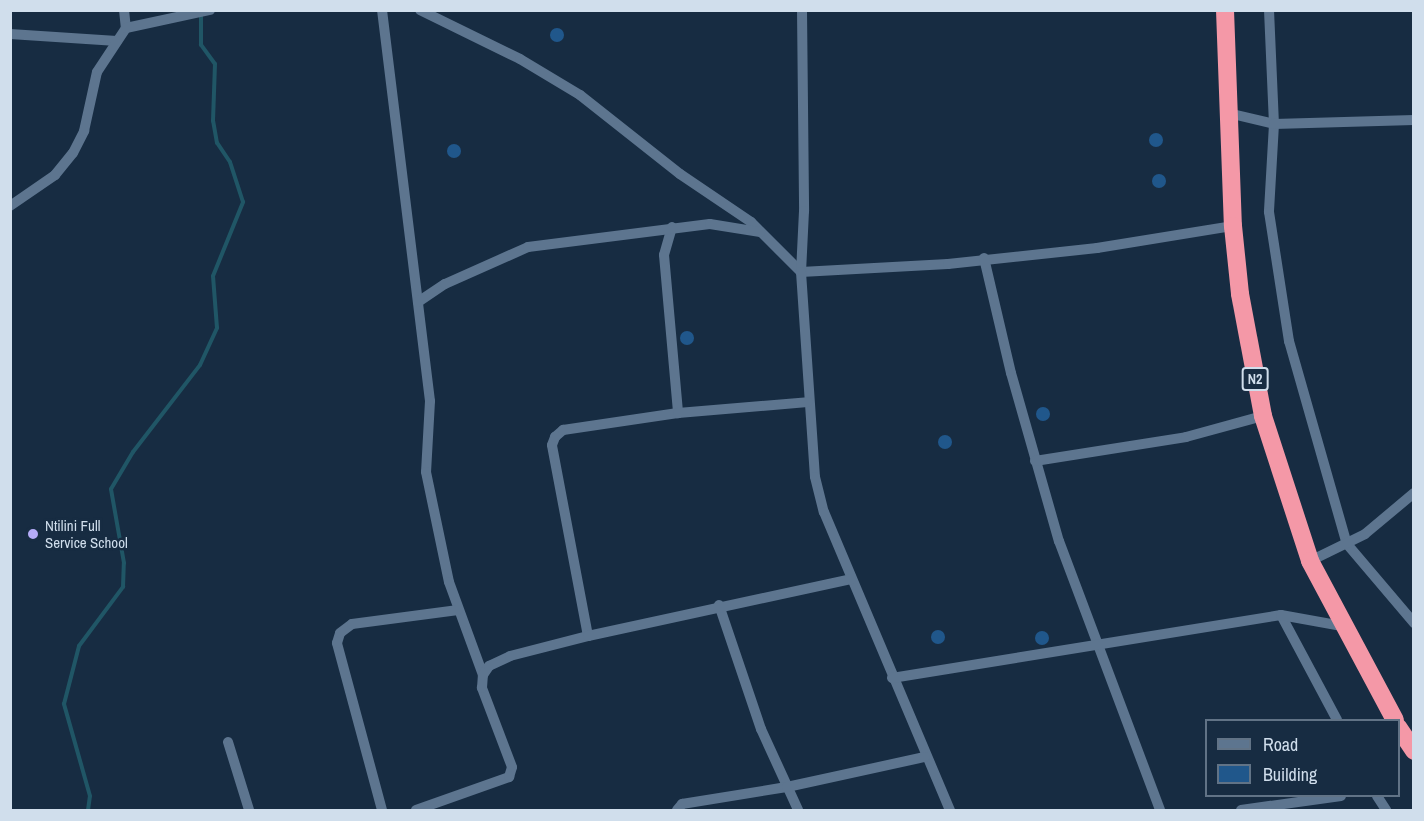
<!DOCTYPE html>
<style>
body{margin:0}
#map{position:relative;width:1424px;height:821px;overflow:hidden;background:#172c42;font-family:"Archivo Narrow",sans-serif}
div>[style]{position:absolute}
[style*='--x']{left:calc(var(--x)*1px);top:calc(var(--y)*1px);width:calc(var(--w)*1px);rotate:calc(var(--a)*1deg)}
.stream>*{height:4px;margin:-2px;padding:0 2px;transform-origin:2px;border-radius:2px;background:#205666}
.building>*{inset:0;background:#20578b}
.round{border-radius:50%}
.street>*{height:10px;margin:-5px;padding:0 5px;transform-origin:5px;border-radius:5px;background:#5d758f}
.highway>*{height:18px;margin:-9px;padding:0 9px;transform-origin:9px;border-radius:9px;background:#f498a7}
.dots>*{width:16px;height:16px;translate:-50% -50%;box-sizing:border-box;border:3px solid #172c42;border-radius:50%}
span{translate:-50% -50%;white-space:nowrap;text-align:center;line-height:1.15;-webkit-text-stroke:5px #172c42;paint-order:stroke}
.shield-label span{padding:2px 4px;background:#172c42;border:2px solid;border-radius:4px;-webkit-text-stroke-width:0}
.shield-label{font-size:14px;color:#d0deec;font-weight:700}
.poi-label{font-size:15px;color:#d0deec}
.left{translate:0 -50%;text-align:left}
.frame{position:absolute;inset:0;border:12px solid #d0deec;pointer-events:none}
.legend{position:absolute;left:1205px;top:719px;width:195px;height:78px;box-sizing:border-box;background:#172c42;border:2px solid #617386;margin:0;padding:8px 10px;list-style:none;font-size:18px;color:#d0deec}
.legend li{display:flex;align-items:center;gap:12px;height:30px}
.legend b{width:30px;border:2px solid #617386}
</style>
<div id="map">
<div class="stream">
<div style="--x:88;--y:810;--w:14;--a:-82"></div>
<div style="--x:90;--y:796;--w:96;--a:-105.8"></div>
<div style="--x:64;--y:704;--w:60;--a:-75.5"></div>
<div style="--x:79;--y:646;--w:74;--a:-53.3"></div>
<div style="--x:123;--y:587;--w:24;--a:-88"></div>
<div style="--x:124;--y:563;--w:75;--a:-100"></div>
<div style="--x:111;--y:489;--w:43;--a:-59.3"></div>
<div style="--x:133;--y:452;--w:110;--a:-52.4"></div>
<div style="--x:200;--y:365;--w:41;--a:-65.3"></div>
<div style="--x:217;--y:328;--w:52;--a:-94.4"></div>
<div style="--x:213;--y:276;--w:80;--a:-67.9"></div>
<div style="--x:243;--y:202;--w:42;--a:-108"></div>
<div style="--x:230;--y:162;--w:23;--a:-124"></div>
<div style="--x:217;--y:143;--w:22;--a:-100"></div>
<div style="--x:213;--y:121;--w:57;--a:-88"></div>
<div style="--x:215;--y:64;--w:24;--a:-126"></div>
<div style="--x:201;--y:45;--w:31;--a:-90"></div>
</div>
<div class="building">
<div class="round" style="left:550px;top:28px;width:14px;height:14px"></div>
<div class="round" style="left:1149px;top:133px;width:14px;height:14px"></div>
<div class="round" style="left:447px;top:144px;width:14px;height:14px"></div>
<div class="round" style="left:1152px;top:174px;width:14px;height:14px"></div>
<div class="round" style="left:680px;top:331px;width:14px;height:14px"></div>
<div class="round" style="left:1036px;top:407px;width:14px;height:14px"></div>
<div class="round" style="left:938px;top:435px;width:14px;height:14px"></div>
<div class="round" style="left:931px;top:630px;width:14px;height:14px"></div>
<div class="round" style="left:1035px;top:631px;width:14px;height:14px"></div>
</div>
<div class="street">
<div style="--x:124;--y:10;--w:18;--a:84"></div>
<div style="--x:382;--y:10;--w:394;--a:83"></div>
<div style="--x:430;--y:401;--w:71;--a:93.2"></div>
<div style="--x:426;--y:472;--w:112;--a:78.2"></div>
<div style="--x:449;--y:582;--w:99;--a:69.9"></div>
<div style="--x:420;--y:10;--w:111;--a:26.1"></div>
<div style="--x:520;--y:59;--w:70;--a:31"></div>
<div style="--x:580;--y:95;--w:127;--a:38.3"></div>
<div style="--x:680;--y:174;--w:86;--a:34.1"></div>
<div style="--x:751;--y:222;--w:71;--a:45"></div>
<div style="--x:801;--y:272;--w:147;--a:-3.1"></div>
<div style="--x:948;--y:264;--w:150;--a:-6.1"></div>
<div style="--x:1097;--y:248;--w:138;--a:-9.2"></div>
<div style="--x:802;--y:10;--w:201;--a:89.4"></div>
<div style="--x:804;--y:211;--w:61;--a:92.8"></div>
<div style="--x:801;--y:272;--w:205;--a:86.1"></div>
<div style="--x:815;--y:477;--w:36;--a:76"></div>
<div style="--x:824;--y:512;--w:324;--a:67.1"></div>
<div style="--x:1269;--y:10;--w:114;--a:87.5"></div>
<div style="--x:1274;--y:124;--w:88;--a:93.3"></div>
<div style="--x:1269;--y:212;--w:131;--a:81.2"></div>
<div style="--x:1289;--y:341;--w:211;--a:74.1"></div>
<div style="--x:1347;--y:544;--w:104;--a:49.7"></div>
<div style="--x:10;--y:34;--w:107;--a:3.7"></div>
<div style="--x:1228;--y:113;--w:47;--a:13.4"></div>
<div style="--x:1274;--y:124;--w:140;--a:-1.6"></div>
<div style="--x:10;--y:206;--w:55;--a:-34.6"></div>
<div style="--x:55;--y:175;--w:28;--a:-51"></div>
<div style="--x:73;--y:153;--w:25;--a:-63"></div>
<div style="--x:84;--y:131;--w:60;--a:-77.6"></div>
<div style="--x:97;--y:72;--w:53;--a:-56.6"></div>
<div style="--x:126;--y:28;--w:86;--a:-12.1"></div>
<div style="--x:672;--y:227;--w:29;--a:106"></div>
<div style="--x:664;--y:255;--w:159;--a:84.9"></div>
<div style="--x:984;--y:258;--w:118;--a:76.8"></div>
<div style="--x:1011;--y:373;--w:175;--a:74.1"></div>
<div style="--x:1059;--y:541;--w:287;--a:69.4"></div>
<div style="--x:418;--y:302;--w:32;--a:-34"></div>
<div style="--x:445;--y:284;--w:91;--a:-24"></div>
<div style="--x:528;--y:247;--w:183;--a:-7.2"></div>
<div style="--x:710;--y:224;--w:51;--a:9.1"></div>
<div style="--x:1035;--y:461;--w:153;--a:-9"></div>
<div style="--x:1186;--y:437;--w:80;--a:-15.3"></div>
<div style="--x:1310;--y:561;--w:61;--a:-26.1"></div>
<div style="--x:1365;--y:534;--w:64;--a:-39.9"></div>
<div style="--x:719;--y:605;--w:131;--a:71.3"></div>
<div style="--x:761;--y:729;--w:89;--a:65.4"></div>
<div style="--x:1281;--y:615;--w:119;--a:61.9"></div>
<div style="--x:588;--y:636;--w:194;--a:-100.7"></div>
<div style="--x:552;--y:445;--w:9;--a:-69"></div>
<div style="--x:555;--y:437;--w:11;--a:-41"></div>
<div style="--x:563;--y:430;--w:116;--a:-8.4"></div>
<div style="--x:678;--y:413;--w:130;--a:-4.8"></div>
<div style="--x:892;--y:678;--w:394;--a:-9.2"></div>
<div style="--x:1281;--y:615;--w:62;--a:10.2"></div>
<div style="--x:228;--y:742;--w:71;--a:72.8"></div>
<div style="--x:1377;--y:796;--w:17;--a:57"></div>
<div style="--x:382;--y:810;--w:173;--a:-105.1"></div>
<div style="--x:337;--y:643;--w:10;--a:-73"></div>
<div style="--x:340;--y:633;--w:15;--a:-37"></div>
<div style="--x:352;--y:624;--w:107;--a:-7.5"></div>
<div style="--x:416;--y:810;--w:99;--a:-19.5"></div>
<div style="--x:509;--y:777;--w:10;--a:-73"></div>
<div style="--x:512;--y:767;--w:85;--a:-110.8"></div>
<div style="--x:482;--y:688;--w:13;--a:-86"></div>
<div style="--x:483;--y:675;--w:11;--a:-56"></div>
<div style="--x:489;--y:666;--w:23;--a:-25"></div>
<div style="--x:510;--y:656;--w:81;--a:-14.4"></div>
<div style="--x:588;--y:636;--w:269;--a:-12.2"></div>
<div style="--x:677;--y:810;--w:8;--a:-50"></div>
<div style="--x:682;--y:804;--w:106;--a:-9.2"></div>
<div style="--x:787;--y:787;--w:141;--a:-12.3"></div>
<div style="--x:1241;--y:810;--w:101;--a:-8"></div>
</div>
<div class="highway">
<div style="--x:1225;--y:10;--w:216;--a:87.9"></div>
<div style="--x:1233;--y:226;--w:68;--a:84.1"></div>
<div style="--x:1240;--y:294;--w:124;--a:79.3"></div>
<div style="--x:1263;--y:416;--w:152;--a:72"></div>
<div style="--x:1310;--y:561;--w:180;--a:61.9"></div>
<div style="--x:1398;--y:727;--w:29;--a:56"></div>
</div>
<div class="dots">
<div style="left:33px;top:534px;background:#b5acf8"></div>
</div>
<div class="shield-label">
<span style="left:1255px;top:379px">N2</span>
</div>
<div class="poi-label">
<span class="left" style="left:45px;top:534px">Ntilini Full<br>Service School</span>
</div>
<div class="frame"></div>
<ul class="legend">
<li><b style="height:8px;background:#5d758f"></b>Road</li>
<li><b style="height:16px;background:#20578b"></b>Building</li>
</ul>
</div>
